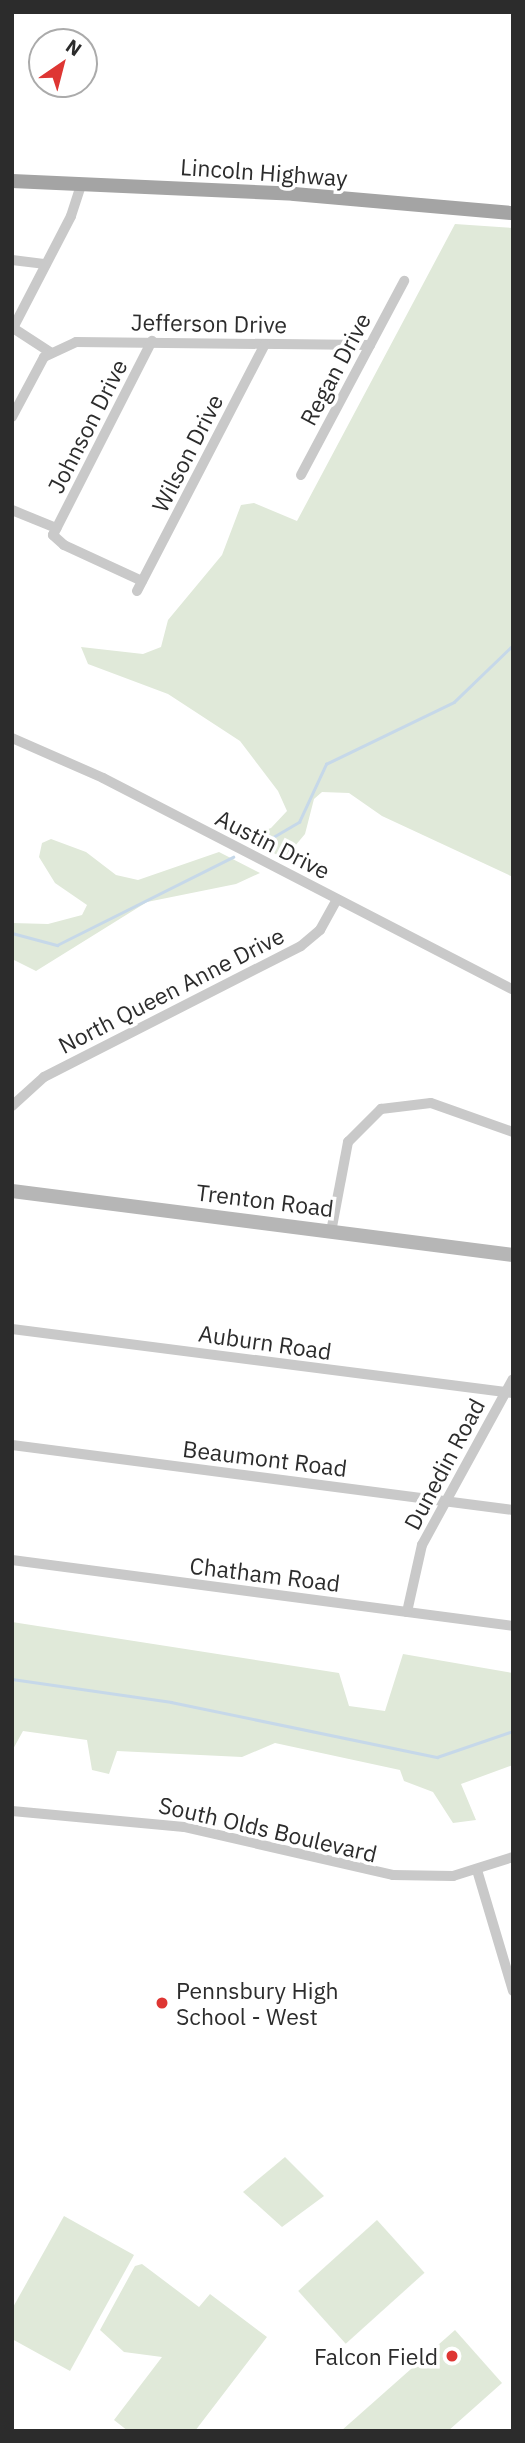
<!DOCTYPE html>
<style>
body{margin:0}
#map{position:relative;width:525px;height:2443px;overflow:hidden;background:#fff;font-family:"IBM Plex Sans",sans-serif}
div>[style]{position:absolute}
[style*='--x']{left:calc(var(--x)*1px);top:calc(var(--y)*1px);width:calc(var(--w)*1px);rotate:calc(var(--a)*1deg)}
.green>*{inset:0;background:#e0e9d9;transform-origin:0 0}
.stream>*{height:2.5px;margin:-1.25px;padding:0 1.25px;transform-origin:1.25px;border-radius:1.25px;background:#c6d8e9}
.street>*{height:10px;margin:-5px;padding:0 5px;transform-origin:5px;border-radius:5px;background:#c9c9c9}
.secondary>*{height:14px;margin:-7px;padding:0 7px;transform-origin:7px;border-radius:7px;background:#b6b6b6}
.primary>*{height:14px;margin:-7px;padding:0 7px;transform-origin:7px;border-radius:7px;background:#a4a4a4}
.dots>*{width:19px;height:19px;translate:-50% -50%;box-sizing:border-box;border:4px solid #fff;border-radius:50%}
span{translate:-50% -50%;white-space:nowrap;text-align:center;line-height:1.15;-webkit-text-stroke:7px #fff;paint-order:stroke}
.street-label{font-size:23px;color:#2c2c2c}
.poi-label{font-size:23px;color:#2c2c2c}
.left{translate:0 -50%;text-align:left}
.right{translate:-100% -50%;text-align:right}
.frame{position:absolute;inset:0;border:14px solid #2c2c2c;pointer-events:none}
.north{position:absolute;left:28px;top:28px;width:70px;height:70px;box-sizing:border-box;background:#fff;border:2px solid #ababab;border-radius:50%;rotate:35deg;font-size:19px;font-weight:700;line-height:28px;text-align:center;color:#2c2c2c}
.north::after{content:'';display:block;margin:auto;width:24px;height:32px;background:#de3633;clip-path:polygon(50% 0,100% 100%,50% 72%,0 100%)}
</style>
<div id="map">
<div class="green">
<div style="clip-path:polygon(455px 224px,513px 228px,513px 877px,382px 816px,349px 793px,322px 792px,314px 799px,305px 834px,284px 859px,247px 837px,271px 828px,287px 811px,278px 791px,240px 741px,168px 694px,88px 664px,81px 647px,143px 654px,161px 647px,168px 620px,222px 555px,241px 505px,254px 503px,297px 521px)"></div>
<div style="clip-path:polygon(51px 839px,86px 852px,116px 875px,138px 880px,219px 852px,260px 873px,236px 884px,147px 902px,36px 971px,12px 959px,12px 923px,48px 924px,82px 915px,87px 905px,55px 883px,39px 857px,42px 843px)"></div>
<div style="clip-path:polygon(12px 1622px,339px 1673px,349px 1706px,385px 1711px,403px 1654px,513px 1673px,513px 1765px,461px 1784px,476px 1820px,453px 1823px,433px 1792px,404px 1781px,400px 1770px,275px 1743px,242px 1757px,117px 1751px,109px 1774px,92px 1770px,87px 1740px,23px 1731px,12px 1751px)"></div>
<div style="clip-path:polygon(285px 2157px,324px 2196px,282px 2227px,243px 2192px)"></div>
<div style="clip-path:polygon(64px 2216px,134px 2255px,70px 2371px,12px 2339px,12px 2309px)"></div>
<div style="left:377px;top:2220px;width:71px;height:106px;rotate:48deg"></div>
<div style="clip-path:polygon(142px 2264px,199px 2307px,210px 2294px,267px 2337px,195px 2431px,128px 2431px,114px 2420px,162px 2357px,124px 2352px,100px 2330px,135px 2266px)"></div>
<div style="clip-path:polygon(455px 2330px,502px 2383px,448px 2431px,341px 2431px)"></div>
</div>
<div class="stream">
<div style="--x:263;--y:843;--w:42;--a:-30.3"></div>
<div style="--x:299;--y:822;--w:64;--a:-65"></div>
<div style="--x:326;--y:764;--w:142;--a:-25.8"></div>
<div style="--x:454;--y:702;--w:82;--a:-44"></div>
<div style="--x:12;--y:933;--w:47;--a:14.9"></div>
<div style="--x:57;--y:945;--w:197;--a:-26.6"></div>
<div style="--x:12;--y:1679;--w:161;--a:8.2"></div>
<div style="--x:171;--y:1702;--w:272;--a:11.7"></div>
<div style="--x:437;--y:1757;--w:77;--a:-18.9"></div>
</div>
<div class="street">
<div style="--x:12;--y:260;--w:34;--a:7"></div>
<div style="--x:13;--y:328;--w:44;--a:33"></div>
<div style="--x:12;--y:330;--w:128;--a:-62.6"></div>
<div style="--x:71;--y:216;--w:33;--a:-72"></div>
<div style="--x:12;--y:417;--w:68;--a:-61.9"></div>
<div style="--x:44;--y:357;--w:35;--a:-25"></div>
<div style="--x:76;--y:342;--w:294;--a:0.6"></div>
<div style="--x:301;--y:475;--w:220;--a:-62"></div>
<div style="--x:12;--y:510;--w:48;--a:22.2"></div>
<div style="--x:142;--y:581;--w:86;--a:-155.2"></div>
<div style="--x:64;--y:545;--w:15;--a:-138"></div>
<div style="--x:53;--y:535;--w:218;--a:-63"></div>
<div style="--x:137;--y:591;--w:278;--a:-62.6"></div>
<div style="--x:12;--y:738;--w:99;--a:23.7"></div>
<div style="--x:103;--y:778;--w:462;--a:27.3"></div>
<div style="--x:12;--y:1106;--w:43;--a:-42.2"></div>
<div style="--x:44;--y:1077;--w:288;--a:-27"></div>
<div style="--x:301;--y:946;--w:25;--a:-40"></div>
<div style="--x:320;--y:930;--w:35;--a:-61"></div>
<div style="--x:331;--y:1232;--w:92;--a:-79.3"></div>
<div style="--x:348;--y:1142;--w:47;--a:-45"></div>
<div style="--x:381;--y:1109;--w:50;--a:-6.8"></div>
<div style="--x:431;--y:1103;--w:87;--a:19.5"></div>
<div style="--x:12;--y:1329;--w:505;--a:7.28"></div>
<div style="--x:12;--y:1445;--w:505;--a:7.39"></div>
<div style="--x:12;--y:1560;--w:505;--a:7.5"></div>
<div style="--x:407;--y:1612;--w:69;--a:-77.4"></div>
<div style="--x:422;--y:1545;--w:189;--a:-61.3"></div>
<div style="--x:12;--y:1811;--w:173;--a:5.3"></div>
<div style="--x:184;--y:1827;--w:214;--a:12.9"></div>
<div style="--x:393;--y:1875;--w:60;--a:1"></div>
<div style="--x:453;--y:1876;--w:63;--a:-17.6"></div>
<div style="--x:477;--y:1870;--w:126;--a:73.4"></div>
</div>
<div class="secondary">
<div style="--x:12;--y:1191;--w:505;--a:7.28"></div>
</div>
<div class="primary">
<div style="--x:12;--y:181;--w:282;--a:2.6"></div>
<div style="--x:294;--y:194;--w:220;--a:5"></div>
</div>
<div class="dots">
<div style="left:162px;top:2003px;background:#de3633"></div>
<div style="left:452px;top:2356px;background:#de3633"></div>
</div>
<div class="street-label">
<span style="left:264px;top:172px;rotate:4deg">Lincoln Highway</span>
<span style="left:209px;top:323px;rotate:1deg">Jefferson Drive</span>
<span style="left:335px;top:369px;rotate:-62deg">Regan Drive</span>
<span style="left:87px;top:426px;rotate:-63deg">Johnson Drive</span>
<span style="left:187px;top:453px;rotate:-63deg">Wilson Drive</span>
<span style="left:273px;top:844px;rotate:27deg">Austin Drive</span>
<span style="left:171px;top:990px;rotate:-27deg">North Queen Anne Drive</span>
<span style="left:265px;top:1200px;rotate:7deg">Trenton Road</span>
<span style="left:265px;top:1342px;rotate:8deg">Auburn Road</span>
<span style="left:265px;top:1458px;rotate:7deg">Beaumont Road</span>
<span style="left:444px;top:1464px;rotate:-62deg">Dunedin Road</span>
<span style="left:265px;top:1574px;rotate:7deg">Chatham Road</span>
<span style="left:268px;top:1829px;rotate:13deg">South Olds Boulevard</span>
</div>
<div class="poi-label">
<span class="left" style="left:176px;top:2003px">Pennsbury High<br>School - West</span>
<span class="right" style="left:438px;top:2356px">Falcon Field</span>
</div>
<div class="frame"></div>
<div class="north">N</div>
</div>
